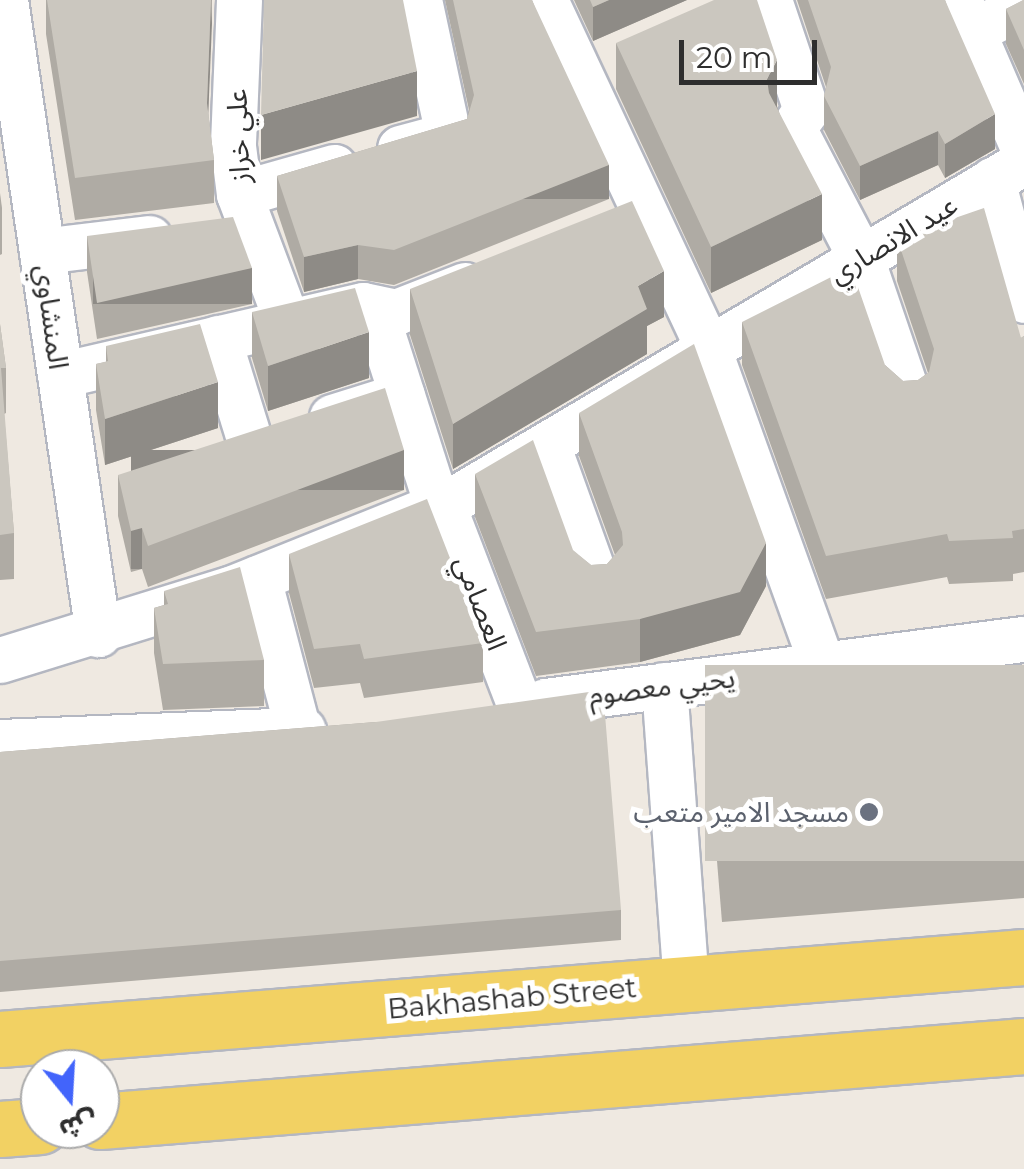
<!DOCTYPE html>
<meta charset="utf-8">
<style>
body{margin:0}
#map{position:relative;width:1024px;height:1169px;overflow:hidden;background:#efe9e1;font-family:Montserrat,"Noto Sans Arabic",sans-serif}
div>[style]{position:absolute}
[style*='--x']{left:calc(var(--x)*1px);top:calc(var(--y)*1px);width:calc(var(--w)*1px);rotate:calc(var(--a)*1deg)}
.roads{filter:drop-shadow(2px 0 #b4b7c1) drop-shadow(-2px 0 #b4b7c1) drop-shadow(0 2px #b4b7c1) drop-shadow(0 -2px #b4b7c1)}
.minor>*{height:45px;margin:-22.5px;padding:0 22.5px;transform-origin:22.5px;border-radius:22.5px;background:#fff}
.major>*{height:55px;margin:-27.5px;padding:0 27.5px;transform-origin:27.5px;border-radius:27.5px;background:#f2d163}
.wall>*{inset:0;background:#afaba4}
.shaded-wall>*{inset:0;background:#8e8b86;transform-origin:0 0}
.building>*{inset:0;background:#cbc7bf;transform-origin:0 0}
.dots>*{width:28px;height:28px;translate:-50% -50%;box-sizing:border-box;border:5px solid #fff;border-radius:50%}
span{translate:-50% -50%;white-space:nowrap;text-align:center;line-height:1.15;-webkit-text-stroke:10px #fff;paint-order:stroke}
.street-label{font-size:28px;color:#2e2e2e}
.worship-label{font-size:28px;color:#5b616d}
.right{translate:-100% -50%;text-align:right}
.north{position:absolute;left:20px;top:1049px;width:100px;height:100px;box-sizing:border-box;background:#fff;border:2px solid #ababab;border-radius:50%;rotate:162deg;font-size:28px;font-weight:700;line-height:40px;text-align:center;color:#2e2e2e}
.north::after{content:'';display:block;margin:auto;width:35px;height:45px;background:#4264fb;clip-path:polygon(50% 0,100% 100%,50% 72%,0 100%)}
.scale{position:absolute;left:679px;top:40px;width:138px;height:45px;box-sizing:border-box;border:5px solid #2e2e2e;border-top:0;padding-left:12px;font-size:30px;line-height:35px;white-space:nowrap;color:#2e2e2e;-webkit-text-stroke:8px #fff;paint-order:stroke}
</style>
<div id="map">
<div class="roads">
<div class="minor">
<div style="--x:5;--y:0;--w:641;--a:81.65"></div>
<div style="--x:239;--y:0;--w:146;--a:92.4"></div>
<div style="--x:233;--y:146;--w:48;--a:82.9"></div>
<div style="--x:239;--y:194;--w:137;--a:69.4"></div>
<div style="--x:545;--y:0;--w:384;--a:64.9"></div>
<div style="--x:708;--y:348;--w:337;--a:70.2"></div>
<div style="--x:769;--y:0;--w:116;--a:71.4"></div>
<div style="--x:806;--y:110;--w:22;--a:126"></div>
<div style="--x:793;--y:128;--w:147;--a:62.4"></div>
<div style="--x:861;--y:258;--w:149;--a:71.2"></div>
<div style="--x:959;--y:0;--w:163;--a:66.6"></div>
<div style="--x:972;--y:31;--w:58;--a:-25.7"></div>
<div style="--x:400;--y:148;--w:50;--a:-15.2"></div>
<div style="--x:448;--y:135;--w:138;--a:-102.1"></div>
<div style="--x:992;--y:180;--w:124;--a:75.1"></div>
<div style="--x:239;--y:194;--w:99;--a:-15.9"></div>
<div style="--x:42;--y:251;--w:108;--a:-6.9"></div>
<div style="--x:374;--y:308;--w:208;--a:72.3"></div>
<div style="--x:218;--y:338;--w:109;--a:72.9"></div>
<div style="--x:60;--y:375;--w:311;--a:-13"></div>
<div style="--x:363;--y:305;--w:34;--a:12"></div>
<div style="--x:396;--y:312;--w:74;--a:-21.4"></div>
<div style="--x:332;--y:417;--w:73;--a:-17.4"></div>
<div style="--x:548;--y:447;--w:145;--a:70.2"></div>
<div style="--x:442;--y:503;--w:215;--a:69"></div>
<div style="--x:258;--y:578;--w:157;--a:75.3"></div>
<div style="--x:0;--y:660;--w:241;--a:-17.2"></div>
<div style="--x:230;--y:589;--w:244;--a:-21.9"></div>
<div style="--x:456;--y:498;--w:660;--a:-30.61"></div>
<div style="--x:664;--y:685;--w:300;--a:85.8"></div>
<div style="--x:545;--y:701;--w:483;--a:-7.4"></div>
<div style="--x:0;--y:742;--w:303;--a:-2.3"></div>
</div>
<div class="major">
<div style="--x:0;--y:1039;--w:1027;--a:-4.58"></div>
<div style="--x:100;--y:1121;--w:927;--a:-4.64"></div>
<div style="--x:0;--y:1129;--w:40;--a:-4.3"></div>
</div>
</div>
<div class="wall">
<div style="clip-path:polygon(46px 0,212px 0,208px 113px,214px 160px,214px 203px,75px 220px,46px 34px)"></div>
<div style="clip-path:polygon(445px 0,532px 0,609px 199px,394px 285px,358px 279px,304px 292px,277px 211px,277px 176px,467px 119px,469px 110px)"></div>
<div style="clip-path:polygon(574px 0,687px 0,593px 41px)"></div>
<div style="clip-path:polygon(797px 0,945px 0,995px 149px,945px 178px,938px 165px,860px 200px,824px 130px,824px 96px,826px 87px)"></div>
<div style="clip-path:polygon(1024px 0,1024px 84px,1006px 44px,1006px 9px)"></div>
<div style="clip-path:polygon(616px 43px,777px 106px,822px 240px,711px 293px,616px 89px)"></div>
<div style="clip-path:polygon(0 193px,2px 208px,2px 254px,0 255px)"></div>
<div style="clip-path:polygon(87px 236px,252px 304px,97px 339px,87px 272px)"></div>
<div style="clip-path:polygon(897px 238px,1021px 338px,1024px 336px,1024px 572px,1013px 574px,1013px 581px,949px 584px,947px 577px,826px 599px,742px 365px,742px 322px,885px 365px,903px 381px,918px 380px,928px 373px,897px 281px)"></div>
<div style="clip-path:polygon(410px 289px,664px 317px,647px 326px,647px 354px,453px 469px,410px 335px)"></div>
<div style="clip-path:polygon(252px 312px,369px 378px,268px 411px,252px 358px)"></div>
<div style="clip-path:polygon(0 324px,6px 368px,6px 413px,4px 414px,14px 533px,14px 579px,0 580px)"></div>
<div style="clip-path:polygon(106px 346px,218px 428px,105px 465px,96px 410px,96px 364px,106px 362px)"></div>
<div style="clip-path:polygon(579px 413px,766px 586px,740px 635px,640px 662px,536px 676px,475px 517px,475px 474px,591px 565px,607px 564px,615px 555px,579px 456px)"></div>
<div style="clip-path:polygon(118px 475px,404px 490px,148px 587px,142px 569px,131px 572px,118px 516px)"></div>
<div style="clip-path:polygon(289px 554px,483px 643px,483px 682px,364px 698px,360px 683px,314px 688px,289px 593px)"></div>
<div style="clip-path:polygon(164px 591px,264px 660px,264px 706px,163px 710px,154px 653px,154px 608px,164px 605px)"></div>
<div style="clip-path:polygon(1024px 665px,1024px 898px,722px 922px,706px 727px,706px 690px)"></div>
<div style="clip-path:polygon(376px 722px,621px 910px,621px 940px,0 992px,0 752px)"></div>
</div>
<div class="shaded-wall">
<div style="clip-path:polygon(211px 0,212px 23px,207px 145px,207px 103px)"></div>
<div style="clip-path:polygon(609px 0,687px 0,593px 41px,593px 7px)"></div>
<div style="clip-path:polygon(777px 60px,777px 106px,767px 125px,767px 79px)"></div>
<div style="clip-path:polygon(417px 71px,417px 116px,261px 160px,261px 115px)"></div>
<div style="clip-path:polygon(995px 114px,995px 149px,945px 178px,945px 144px)"></div>
<div style="clip-path:polygon(938px 131px,938px 165px,860px 200px,860px 166px)"></div>
<div style="left:609px;top:165px;width:34px;height:231px;rotate:90deg"></div>
<div style="clip-path:polygon(822px 194px,822px 240px,711px 293px,711px 247px)"></div>
<div style="clip-path:polygon(358px 245px,358px 279px,304px 292px,304px 257px)"></div>
<div style="left:252px;top:268px;width:36px;height:159px;rotate:90deg"></div>
<div style="clip-path:polygon(664px 271px,664px 317px,647px 326px,647px 354px,453px 469px,453px 424px,638px 286px)"></div>
<div style="clip-path:polygon(369px 332px,369px 378px,268px 411px,268px 366px)"></div>
<div style="clip-path:polygon(218px 382px,218px 428px,105px 465px,105px 419px)"></div>
<div style="left:404px;top:450px;width:40px;height:273px;rotate:90deg"></div>
<div style="left:142px;top:528px;width:41px;height:11px;rotate:90deg"></div>
<div style="clip-path:polygon(766px 543px,766px 586px,740px 635px,640px 662px,640px 619px)"></div>
</div>
<div class="building">
<div style="clip-path:polygon(47px 0,211px 0,207px 103px,214px 160px,75px 178px)"></div>
<div style="clip-path:polygon(264px 0,403px 0,417px 71px,261px 115px)"></div>
<div style="clip-path:polygon(453px 0,532px 0,609px 165px,394px 250px,358px 245px,304px 257px,277px 176px,467px 119px,474px 95px)"></div>
<div style="clip-path:polygon(590px 0,609px 0,593px 7px)"></div>
<div style="clip-path:polygon(714px 0,757px 0,777px 60px,767px 79px,769px 93px,822px 194px,711px 247px,616px 43px)"></div>
<div style="clip-path:polygon(808px 0,945px 0,995px 114px,945px 144px,938px 131px,860px 166px,824px 96px,831px 67px)"></div>
<div style="clip-path:polygon(1023px 0,1024px 0,1024px 50px,1006px 9px)"></div>
<div style="clip-path:polygon(632px 201px,664px 271px,638px 286px,647px 309px,453px 424px,410px 289px)"></div>
<div style="clip-path:polygon(984px 208px,1021px 338px,1024px 336px,1024px 529px,1012px 531px,1013px 538px,949px 541px,947px 534px,826px 556px,742px 322px,851px 267px,885px 365px,903px 381px,918px 380px,929px 372px,934px 349px,897px 238px)"></div>
<div style="clip-path:polygon(233px 217px,252px 268px,97px 303px,87px 236px)"></div>
<div style="clip-path:polygon(355px 288px,369px 332px,268px 366px,252px 312px)"></div>
<div style="clip-path:polygon(0 324px,6px 368px,1px 368px,14px 533px,0 535px)"></div>
<div style="clip-path:polygon(200px 324px,218px 382px,105px 419px,96px 364px,108px 361px,106px 346px)"></div>
<div style="clip-path:polygon(694px 344px,766px 543px,740px 592px,640px 619px,536px 632px,475px 474px,533px 440px,573px 550px,591px 565px,607px 564px,623px 545px,622px 532px,579px 413px)"></div>
<div style="clip-path:polygon(385px 388px,404px 450px,148px 546px,142px 528px,131px 531px,118px 475px)"></div>
<div style="clip-path:polygon(427px 499px,483px 643px,364px 659px,360px 644px,314px 649px,289px 554px)"></div>
<div style="clip-path:polygon(240px 567px,264px 660px,163px 664px,154px 608px,168px 604px,164px 591px)"></div>
<div style="left:1024px;top:665px;width:196px;height:319px;rotate:90deg"></div>
<div style="clip-path:polygon(603px 690px,621px 910px,0 961px,0 752px,376px 722px)"></div>
</div>
<div class="dots">
<div style="left:869px;top:812px;background:#6b7280"></div>
</div>
<div class="street-label">
<span style="left:238px;top:136px;rotate:-92deg">علي خراز</span>
<span style="left:893px;top:239px;rotate:-31deg">عيد الانصاري</span>
<span style="left:52px;top:317px;rotate:82deg">المنشاوي</span>
<span style="left:481px;top:603px;rotate:69deg">العصامي</span>
<span style="left:662px;top:686px;rotate:-7deg">يحيي معصوم</span>
<span style="left:512px;top:998px;rotate:-5deg">Bakhashab Street</span>
</div>
<div class="worship-label">
<span class="right" style="left:849px;top:812px">مسجد الامير متعب</span>
</div>
<div class="north">ش</div>
<div class="scale">20 m</div>
</div>
